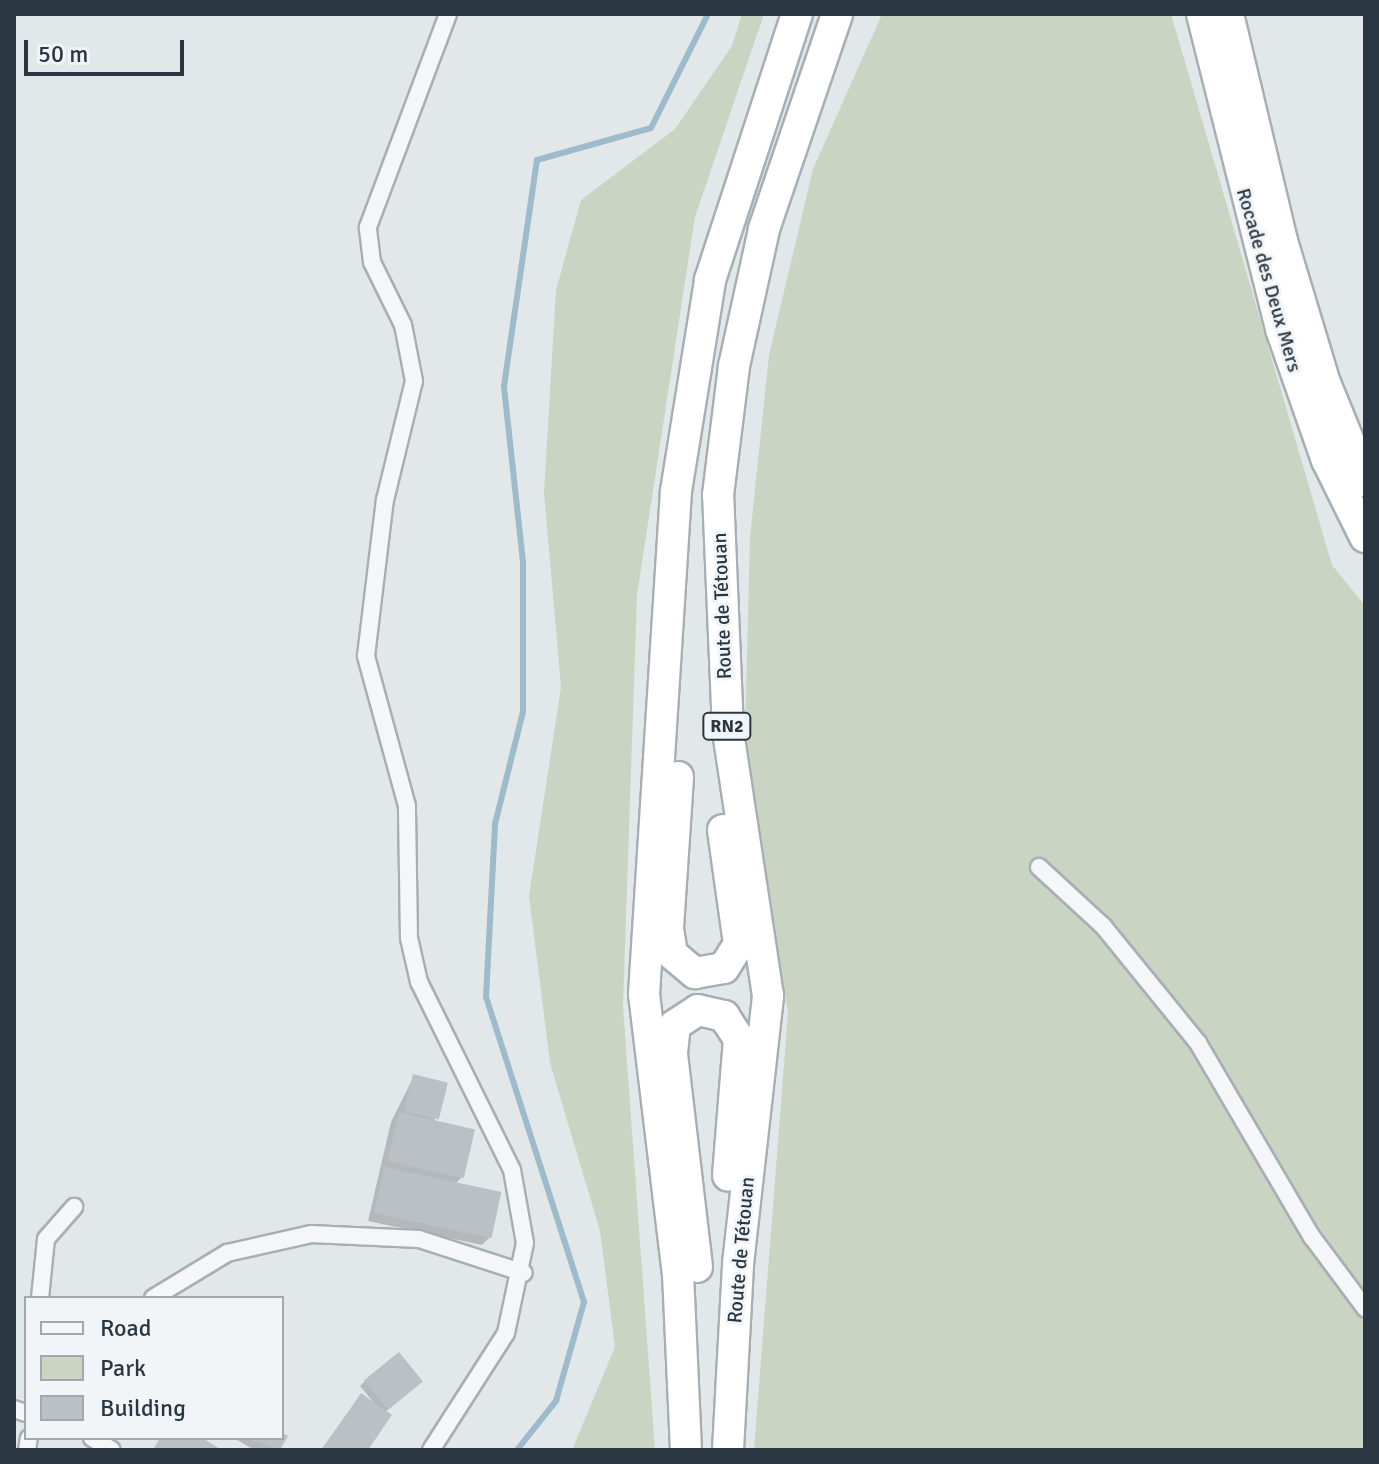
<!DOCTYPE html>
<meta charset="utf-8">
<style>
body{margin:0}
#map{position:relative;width:1379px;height:1464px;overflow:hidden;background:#e2e7ea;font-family:Signika,sans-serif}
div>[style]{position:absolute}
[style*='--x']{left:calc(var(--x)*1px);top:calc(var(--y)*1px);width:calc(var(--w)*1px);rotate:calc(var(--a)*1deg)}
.green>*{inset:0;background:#cad4c3}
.shadow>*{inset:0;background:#0003}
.stream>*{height:6px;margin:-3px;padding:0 3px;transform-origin:3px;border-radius:3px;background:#9dbbca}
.building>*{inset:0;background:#b9c1c7;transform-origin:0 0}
.roads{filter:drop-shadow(2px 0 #a7afb4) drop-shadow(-2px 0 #a7afb4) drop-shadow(0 2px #a7afb4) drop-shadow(0 -2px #a7afb4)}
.street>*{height:16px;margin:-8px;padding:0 8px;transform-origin:8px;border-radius:8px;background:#f4f6f8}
.highway>*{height:30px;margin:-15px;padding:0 15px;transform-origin:15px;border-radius:15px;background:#fff}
span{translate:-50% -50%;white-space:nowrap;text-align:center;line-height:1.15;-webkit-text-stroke:6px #f1f5f7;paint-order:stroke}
.shield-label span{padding:2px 6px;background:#f1f5f7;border:2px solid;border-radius:6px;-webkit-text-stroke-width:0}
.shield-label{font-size:18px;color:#2a3742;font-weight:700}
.street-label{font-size:20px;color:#2a3742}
.frame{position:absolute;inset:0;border:16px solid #2a3742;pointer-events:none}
.legend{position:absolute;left:24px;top:1296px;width:260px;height:144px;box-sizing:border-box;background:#f1f5f7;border:2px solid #a1a9af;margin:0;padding:10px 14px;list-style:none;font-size:24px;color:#2a3742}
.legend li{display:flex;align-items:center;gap:16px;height:40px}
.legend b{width:40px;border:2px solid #a1a9af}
.scale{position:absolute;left:24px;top:40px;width:160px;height:36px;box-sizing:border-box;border:4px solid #2a3742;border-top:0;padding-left:10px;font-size:24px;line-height:28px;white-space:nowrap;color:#2a3742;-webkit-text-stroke:6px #f1f5f7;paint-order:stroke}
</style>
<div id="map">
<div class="green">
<div style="clip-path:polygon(742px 14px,764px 14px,695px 217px,637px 595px,623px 1006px,655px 1450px,572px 1450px,615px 1347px,600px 1231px,550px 1063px,529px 896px,561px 687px,544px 492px,556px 290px,581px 200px,675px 129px,732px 46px)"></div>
<div style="clip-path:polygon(882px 14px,1171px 14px,1332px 565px,1365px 606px,1365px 1450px,754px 1450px,788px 1013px,745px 736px,750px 537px,769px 355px,813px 169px)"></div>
</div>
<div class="shadow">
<div style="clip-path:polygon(414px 1076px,462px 1177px,455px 1184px,490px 1237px,482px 1245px,368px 1221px,391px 1122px)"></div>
<div style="clip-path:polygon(365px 1381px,416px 1387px,385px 1412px,365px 1450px,321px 1450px,354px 1404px,374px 1403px,360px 1386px)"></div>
<div style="clip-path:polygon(285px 1437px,278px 1450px,254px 1450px,234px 1438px)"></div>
</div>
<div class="stream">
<div style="--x:517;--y:1450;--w:63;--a:-51.5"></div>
<div style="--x:556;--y:1401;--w:103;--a:-74.2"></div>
<div style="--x:584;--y:1302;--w:320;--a:-107.8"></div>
<div style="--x:486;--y:997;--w:173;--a:-87"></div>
<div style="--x:495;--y:824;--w:115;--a:-76"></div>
<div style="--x:523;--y:712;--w:150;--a:-90"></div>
<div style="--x:523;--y:562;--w:177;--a:-96.2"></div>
<div style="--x:504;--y:386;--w:228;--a:-81.7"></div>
<div style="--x:537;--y:160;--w:118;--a:-15.7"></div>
<div style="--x:651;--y:128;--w:127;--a:-63.4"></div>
</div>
<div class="building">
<div style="left:413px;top:1074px;width:36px;height:38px;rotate:14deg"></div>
<div style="left:399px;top:1112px;width:78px;height:50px;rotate:13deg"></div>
<div style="left:384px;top:1167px;width:120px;height:47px;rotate:12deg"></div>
<div style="left:399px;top:1352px;width:38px;height:45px;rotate:51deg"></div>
<div style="clip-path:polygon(361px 1393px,392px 1415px,368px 1450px,322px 1450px)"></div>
<div style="clip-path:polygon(282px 1433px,288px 1436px,280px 1450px,246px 1438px)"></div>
<div style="clip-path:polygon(160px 1438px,202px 1438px,222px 1450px,153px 1450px)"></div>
</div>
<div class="roads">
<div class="street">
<div style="--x:1039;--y:867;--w:87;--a:42.7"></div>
<div style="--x:1103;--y:926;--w:151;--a:50.9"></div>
<div style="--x:1198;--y:1043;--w:225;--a:59.6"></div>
<div style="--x:1312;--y:1237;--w:89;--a:53.3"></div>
<div style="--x:40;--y:1298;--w:59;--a:-84.2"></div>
<div style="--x:46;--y:1239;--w:43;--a:-48.8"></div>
<div style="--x:153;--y:1298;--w:87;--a:-31.3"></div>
<div style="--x:227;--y:1253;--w:86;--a:-12.7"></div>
<div style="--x:311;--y:1234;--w:108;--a:2.7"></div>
<div style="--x:419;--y:1239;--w:110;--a:17.9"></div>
<div style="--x:14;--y:1409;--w:13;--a:18"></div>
<div style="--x:92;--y:1438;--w:23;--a:31"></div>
<div style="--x:27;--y:1450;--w:12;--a:-81"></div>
<div style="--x:431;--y:1450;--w:139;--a:-57.3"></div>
<div style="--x:506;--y:1333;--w:92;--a:-78.1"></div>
<div style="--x:525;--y:1243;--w:74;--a:-100.1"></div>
<div style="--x:512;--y:1170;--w:210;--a:-116.3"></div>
<div style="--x:419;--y:982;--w:45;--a:-102.8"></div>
<div style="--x:409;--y:938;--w:132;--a:-90.9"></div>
<div style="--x:407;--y:806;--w:156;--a:-105.3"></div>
<div style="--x:366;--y:656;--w:157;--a:-83.1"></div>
<div style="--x:385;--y:500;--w:122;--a:-76.3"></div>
<div style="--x:414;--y:381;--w:57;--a:-101.1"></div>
<div style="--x:403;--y:325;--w:70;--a:-116.2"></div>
<div style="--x:372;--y:262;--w:35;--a:-97"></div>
<div style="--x:368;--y:227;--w:228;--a:-69.4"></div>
</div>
<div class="highway">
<div style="--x:1202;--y:14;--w:325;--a:75.9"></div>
<div style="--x:1281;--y:329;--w:139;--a:70.7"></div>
<div style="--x:1327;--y:460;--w:86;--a:63.7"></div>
<div style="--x:1228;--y:14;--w:233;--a:76.6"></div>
<div style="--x:1282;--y:241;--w:148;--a:73.2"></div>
<div style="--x:1325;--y:383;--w:106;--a:67.8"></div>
<div style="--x:678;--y:777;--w:152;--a:93.8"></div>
<div style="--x:668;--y:929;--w:25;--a:81"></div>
<div style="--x:672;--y:954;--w:30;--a:40"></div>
<div style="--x:695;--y:973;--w:29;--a:-10"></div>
<div style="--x:724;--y:968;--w:28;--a:-58"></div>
<div style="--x:739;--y:944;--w:115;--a:-98"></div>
<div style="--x:697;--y:1267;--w:215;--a:-96.7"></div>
<div style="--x:672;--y:1053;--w:28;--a:-84"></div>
<div style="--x:675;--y:1025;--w:27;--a:-33"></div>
<div style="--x:698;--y:1010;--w:27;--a:13"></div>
<div style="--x:724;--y:1016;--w:27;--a:57"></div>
<div style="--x:739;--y:1039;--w:137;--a:94.6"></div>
<div style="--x:686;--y:1450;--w:175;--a:-92.6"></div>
<div style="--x:678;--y:1275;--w:283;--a:-96.9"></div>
<div style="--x:644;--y:994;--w:504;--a:-86.36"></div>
<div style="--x:676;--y:491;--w:214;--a:-80.8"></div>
<div style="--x:710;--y:280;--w:280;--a:-71.9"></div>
<div style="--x:728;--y:1450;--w:186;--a:-86.9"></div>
<div style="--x:738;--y:1264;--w:270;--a:-83.6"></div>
<div style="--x:768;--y:996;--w:268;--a:-98.6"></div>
<div style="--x:728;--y:731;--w:236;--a:-92.4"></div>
<div style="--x:718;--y:495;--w:130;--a:-82.9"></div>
<div style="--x:734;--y:366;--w:140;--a:-77.6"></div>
<div style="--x:764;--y:229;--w:227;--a:-71.2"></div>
</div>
</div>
<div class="shield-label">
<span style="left:727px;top:726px">RN2</span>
</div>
<div class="street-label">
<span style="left:1269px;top:280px;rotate:74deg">Rocade des Deux Mers</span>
<span style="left:722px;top:606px;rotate:-92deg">Route de Tétouan</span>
<span style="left:741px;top:1250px;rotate:-85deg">Route de Tétouan</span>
</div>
<div class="frame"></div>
<ul class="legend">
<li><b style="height:10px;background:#f4f6f8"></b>Road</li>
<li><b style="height:22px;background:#cad4c3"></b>Park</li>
<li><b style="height:22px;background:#b9c1c7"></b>Building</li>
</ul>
<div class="scale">50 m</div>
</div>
